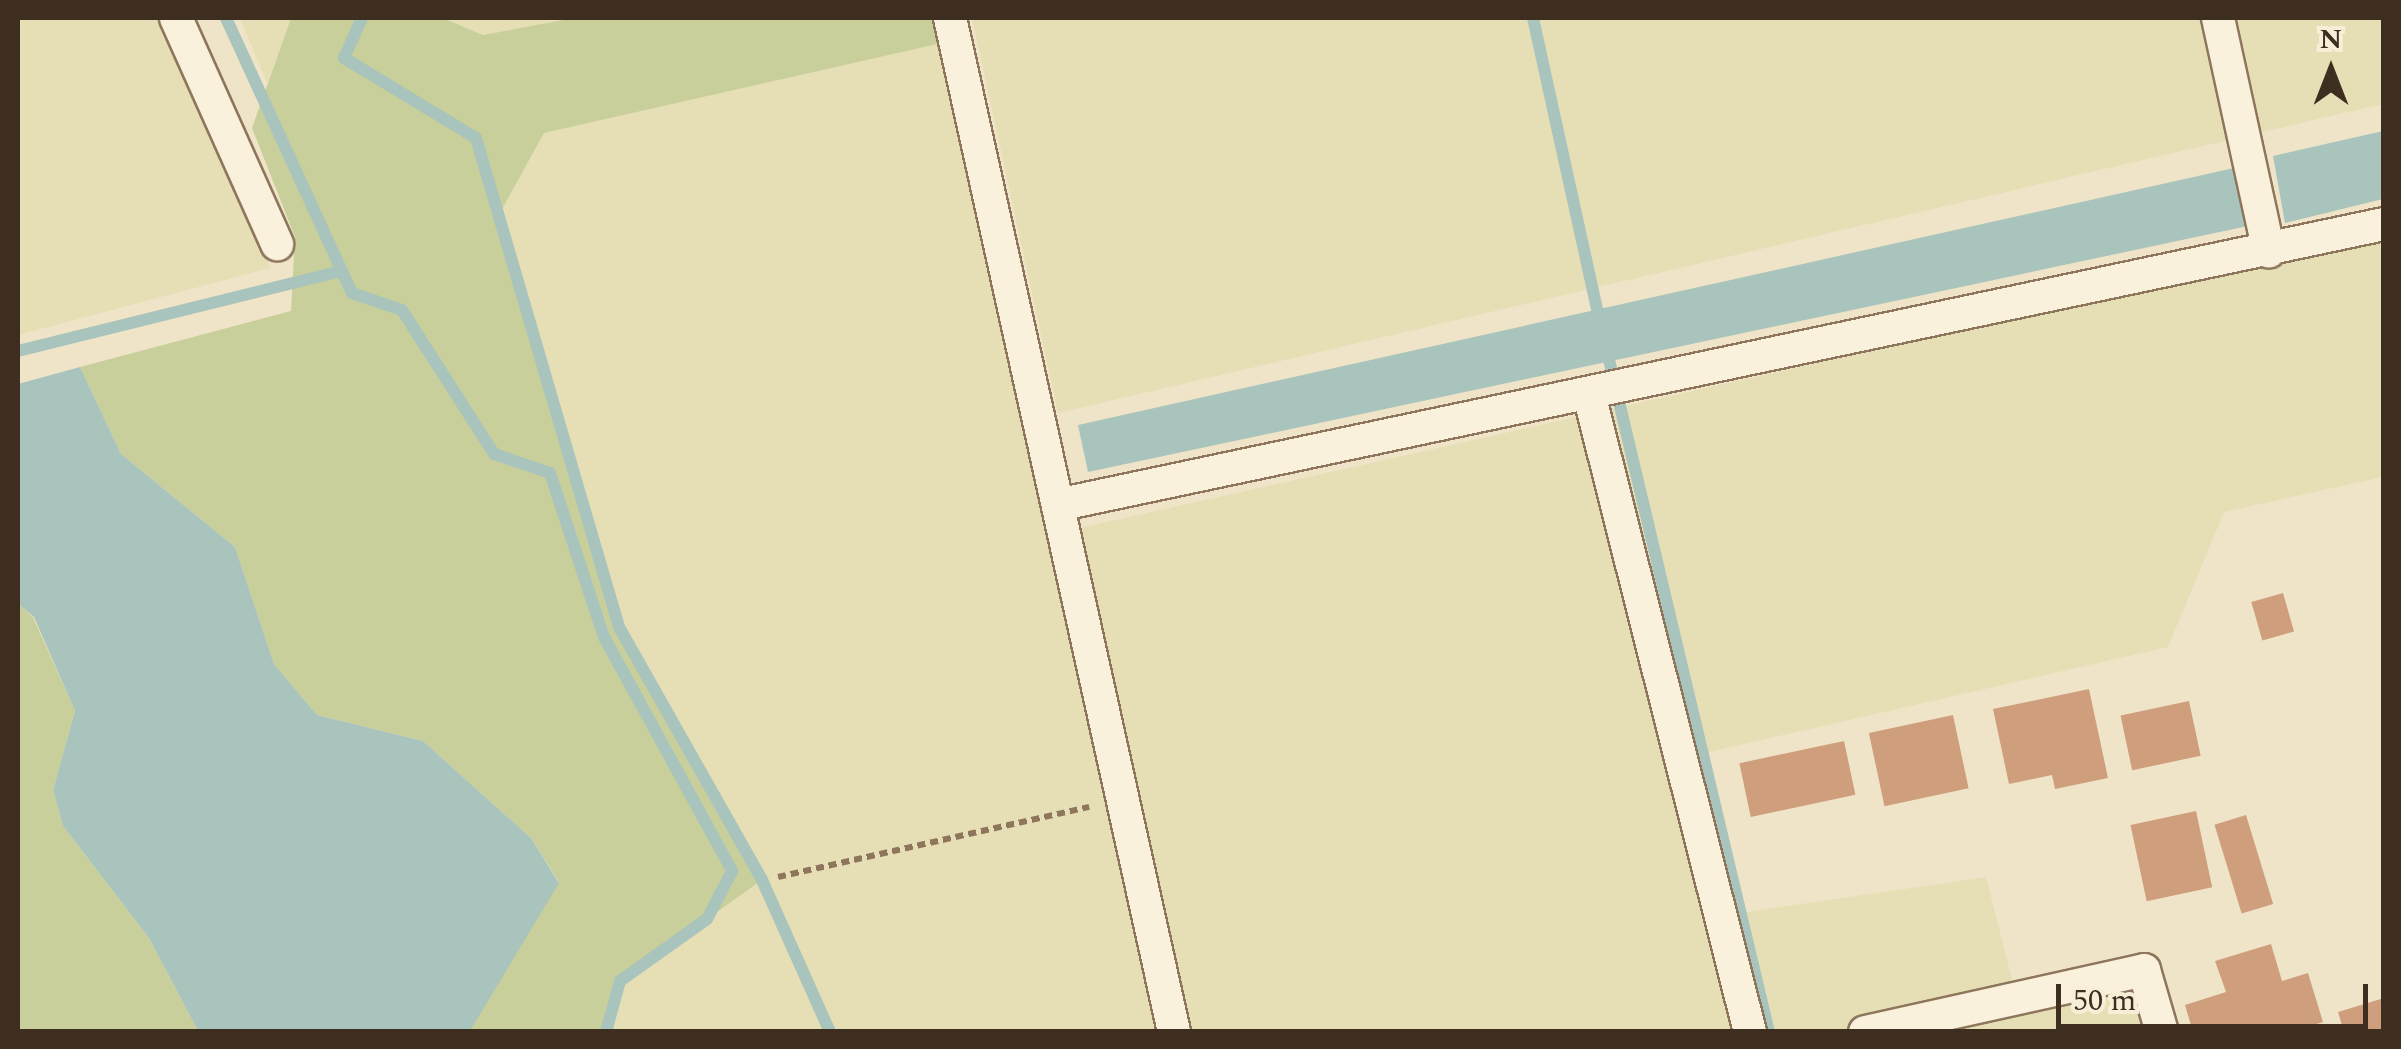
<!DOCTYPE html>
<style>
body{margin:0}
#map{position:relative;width:2401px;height:1049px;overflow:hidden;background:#f0e4c8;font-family:Spectral,serif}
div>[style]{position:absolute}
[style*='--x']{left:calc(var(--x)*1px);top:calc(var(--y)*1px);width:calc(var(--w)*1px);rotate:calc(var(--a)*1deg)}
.farmland>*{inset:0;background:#e6deb5}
.green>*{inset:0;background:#c9cf9b}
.water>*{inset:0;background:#a9c4bc}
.stream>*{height:12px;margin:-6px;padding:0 6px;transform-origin:6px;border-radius:6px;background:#a9c4bc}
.building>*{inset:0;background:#cf9f7d;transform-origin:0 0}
.path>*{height:6px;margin-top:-3px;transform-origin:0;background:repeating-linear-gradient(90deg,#8d765c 0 8px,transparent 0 13px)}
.roads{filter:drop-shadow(2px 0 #8d765c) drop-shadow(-2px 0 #8d765c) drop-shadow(0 2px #8d765c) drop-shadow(0 -2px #8d765c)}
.minor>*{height:32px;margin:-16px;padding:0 16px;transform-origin:16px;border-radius:16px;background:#faf1dc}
span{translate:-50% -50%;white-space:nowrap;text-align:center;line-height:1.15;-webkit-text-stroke:9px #f7eed8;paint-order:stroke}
.frame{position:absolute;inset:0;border:20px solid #3d2e20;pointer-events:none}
.north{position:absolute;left:2281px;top:20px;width:100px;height:100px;-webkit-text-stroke:8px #f7eed8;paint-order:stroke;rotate:0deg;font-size:28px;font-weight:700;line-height:40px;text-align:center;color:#3d2e20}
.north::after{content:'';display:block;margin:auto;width:35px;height:45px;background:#3d2e20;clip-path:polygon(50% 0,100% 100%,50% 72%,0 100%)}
.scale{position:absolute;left:2056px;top:984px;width:312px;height:45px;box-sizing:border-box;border:5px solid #3d2e20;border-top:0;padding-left:12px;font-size:30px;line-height:35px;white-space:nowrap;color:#3d2e20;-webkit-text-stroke:8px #f7eed8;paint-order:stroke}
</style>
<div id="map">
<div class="farmland">
<div style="clip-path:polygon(18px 18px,157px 18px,270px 268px,18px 335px)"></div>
<div style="clip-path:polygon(240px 18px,291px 18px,267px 83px)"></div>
<div style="clip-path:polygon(443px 18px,574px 18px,483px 35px)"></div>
<div style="clip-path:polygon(972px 18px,2383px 18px,2383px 104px,1058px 413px)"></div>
<div style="clip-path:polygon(942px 43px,1048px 535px,2383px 237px,2383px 477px,2224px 512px,2168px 647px,1700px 754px,1740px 913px,1986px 877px,2020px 1011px,2139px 989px,2150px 1031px,606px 1031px,620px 981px,762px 880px,619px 627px,500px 213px,544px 133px)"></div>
</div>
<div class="green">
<div style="clip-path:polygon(291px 18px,443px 18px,483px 35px,574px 18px,936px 18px,942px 43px,544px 133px,500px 213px,619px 627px,762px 880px,620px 981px,606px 1031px,469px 1031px,559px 882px,531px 838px,423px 741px,317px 715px,274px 664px,235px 547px,121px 454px,80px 367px,291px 311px,295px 237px,252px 128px)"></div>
<div style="clip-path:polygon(18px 604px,33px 617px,75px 711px,53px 790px,63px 826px,149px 938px,198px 1031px,18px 1031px)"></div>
</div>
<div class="water">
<div style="clip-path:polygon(2383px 131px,2383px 199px,2285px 223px,2273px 156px)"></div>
<div style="clip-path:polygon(2234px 168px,2248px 226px,1088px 472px,1078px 425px)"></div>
<div style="clip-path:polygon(80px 367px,121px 454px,235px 547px,274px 664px,317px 715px,423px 741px,531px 838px,559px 883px,470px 1031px,198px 1031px,149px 938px,63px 826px,53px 790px,75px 711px,34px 617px,18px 604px,18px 384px)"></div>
</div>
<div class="stream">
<div style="--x:226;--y:18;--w:302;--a:65.4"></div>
<div style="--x:352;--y:293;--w:53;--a:18.8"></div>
<div style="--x:402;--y:310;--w:171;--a:57.4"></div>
<div style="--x:494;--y:454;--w:59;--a:18.7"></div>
<div style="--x:550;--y:473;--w:173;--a:71.8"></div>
<div style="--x:604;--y:637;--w:267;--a:61.3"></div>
<div style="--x:732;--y:871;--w:54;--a:117.5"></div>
<div style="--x:707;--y:919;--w:107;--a:144.5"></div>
<div style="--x:620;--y:981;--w:53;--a:105.4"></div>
<div style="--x:362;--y:18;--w:44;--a:114.2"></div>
<div style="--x:344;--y:58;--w:154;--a:31.2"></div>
<div style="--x:476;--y:138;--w:509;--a:73.7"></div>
<div style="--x:619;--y:627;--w:291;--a:60.5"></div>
<div style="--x:762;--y:880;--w:167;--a:65.9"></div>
<div style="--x:1533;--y:18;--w:312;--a:77.6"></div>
<div style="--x:1606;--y:347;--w:704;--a:76.62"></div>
<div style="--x:18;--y:351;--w:334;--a:-13.9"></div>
</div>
<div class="building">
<div style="left:2283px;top:593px;width:40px;height:33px;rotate:74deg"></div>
<div style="clip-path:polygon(2089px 689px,2108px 778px,2055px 789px,2052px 775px,2009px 784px,1993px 709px)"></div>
<div style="left:2189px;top:701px;width:56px;height:70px;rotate:78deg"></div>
<div style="left:1953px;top:715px;width:75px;height:86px;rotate:78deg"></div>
<div style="left:1844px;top:741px;width:55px;height:107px;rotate:78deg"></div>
<div style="left:2196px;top:811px;width:78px;height:67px;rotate:78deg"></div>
<div style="left:2246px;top:815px;width:93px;height:33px;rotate:73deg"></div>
<div style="clip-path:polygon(2271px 944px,2282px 981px,2308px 973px,2323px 1022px,2292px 1032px,2193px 1032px,2185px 1005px,2226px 992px,2215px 961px)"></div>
<div style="clip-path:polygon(2384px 998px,2384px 1032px,2344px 1032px,2338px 1012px)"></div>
</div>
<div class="path">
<div style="--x:778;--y:877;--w:319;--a:-12.7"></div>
</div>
<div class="roads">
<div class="minor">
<div style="--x:176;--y:18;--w:248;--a:65.9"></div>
<div style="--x:950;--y:18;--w:1038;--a:77.54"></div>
<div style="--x:2218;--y:18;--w:239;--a:77.7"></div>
<div style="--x:1590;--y:398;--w:654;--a:75.84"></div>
<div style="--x:1062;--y:504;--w:1351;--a:-11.96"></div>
<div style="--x:1865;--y:1032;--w:286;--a:-12.5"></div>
<div style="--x:2144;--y:970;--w:65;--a:73.8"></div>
</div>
</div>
<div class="frame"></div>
<div class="north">N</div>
<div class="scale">50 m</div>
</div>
